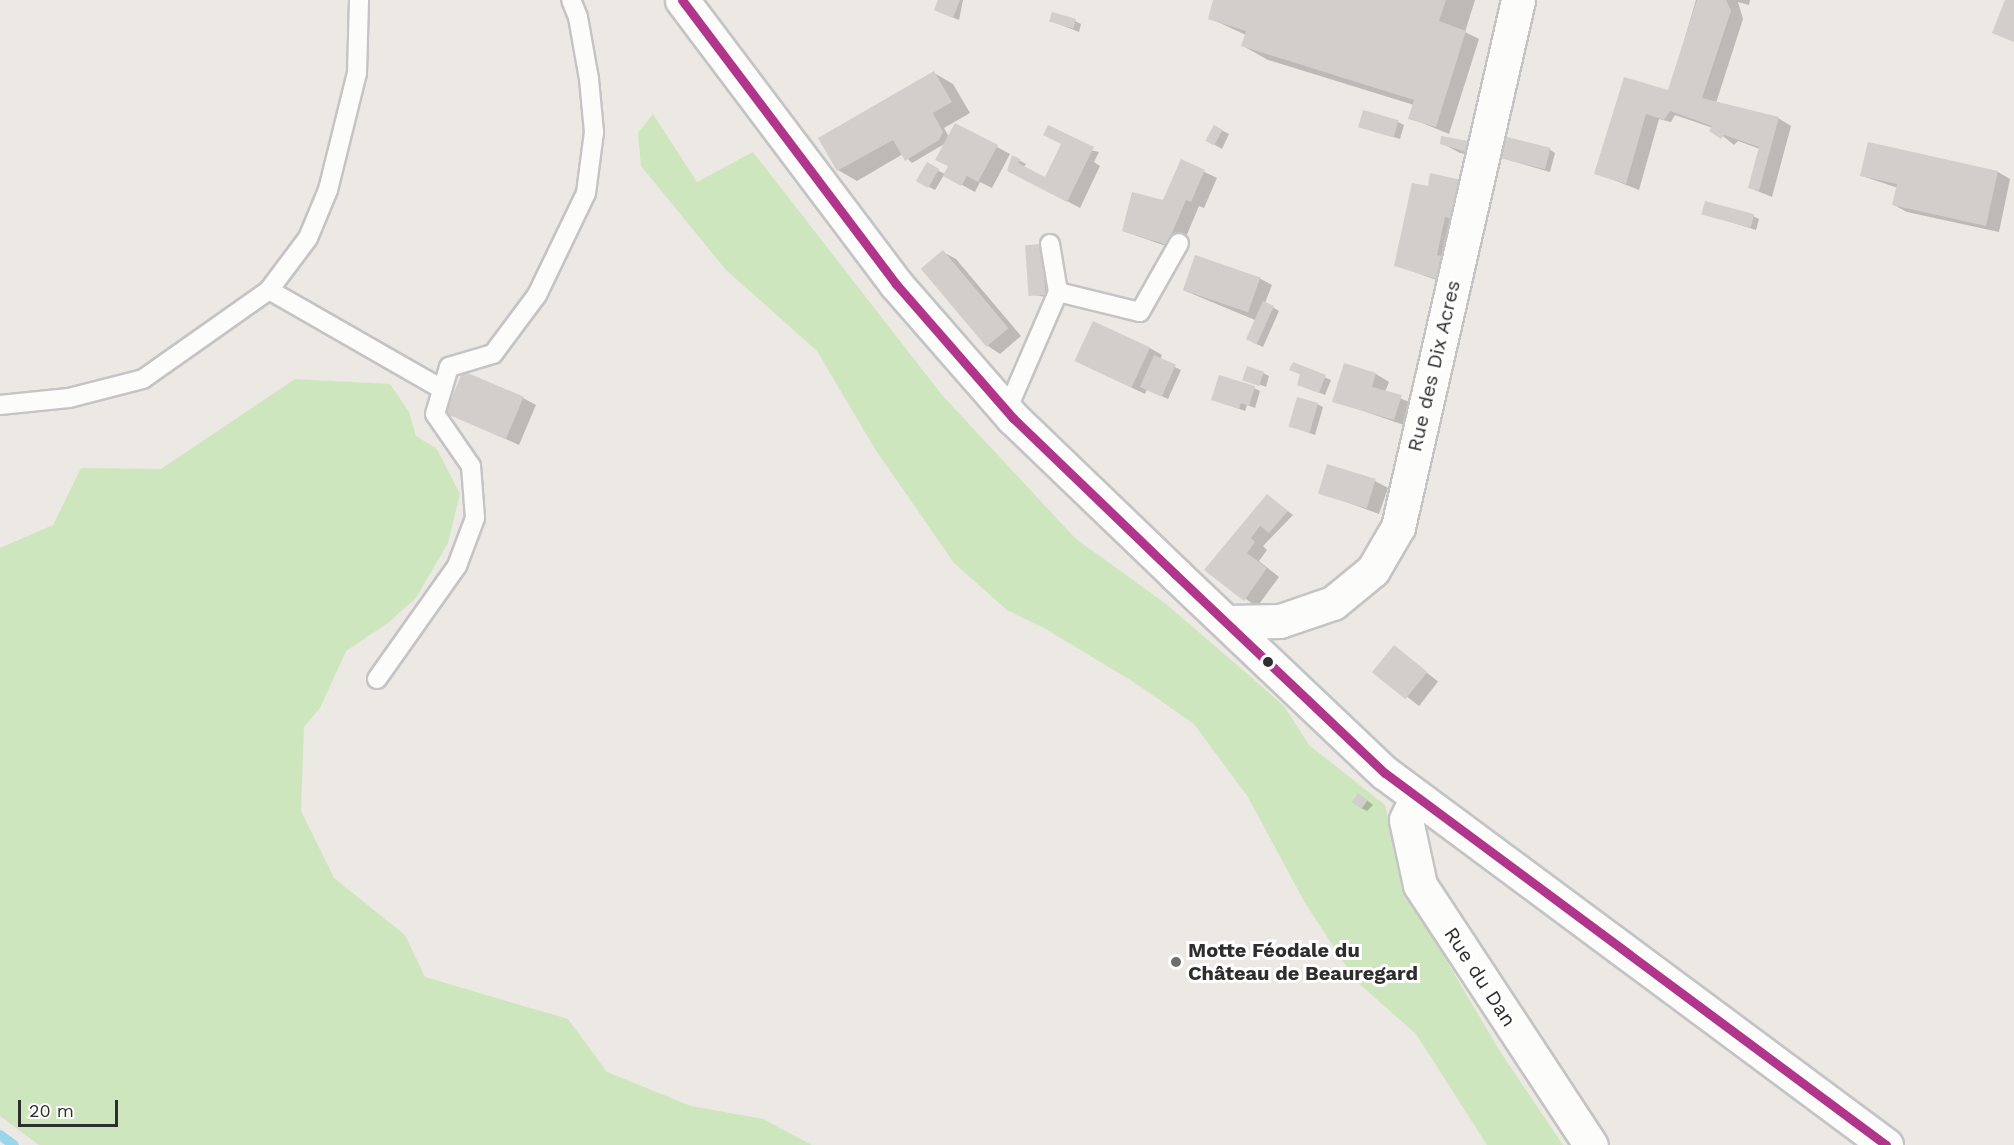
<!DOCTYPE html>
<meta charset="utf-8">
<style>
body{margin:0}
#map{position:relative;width:2014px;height:1145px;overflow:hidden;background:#ece8e4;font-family:"Work Sans",sans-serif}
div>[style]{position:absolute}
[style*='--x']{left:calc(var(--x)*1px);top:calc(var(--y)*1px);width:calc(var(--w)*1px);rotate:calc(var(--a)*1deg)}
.green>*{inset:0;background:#cee6be}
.shadow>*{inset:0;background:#0003;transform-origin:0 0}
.stream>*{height:10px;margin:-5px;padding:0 5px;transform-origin:5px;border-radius:5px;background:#99d6ec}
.building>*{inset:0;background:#d1cecb;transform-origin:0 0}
.roads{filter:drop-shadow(2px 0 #c5c4c5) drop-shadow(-2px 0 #c5c4c5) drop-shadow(0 2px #c5c4c5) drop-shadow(0 -2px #c5c4c5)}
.lane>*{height:18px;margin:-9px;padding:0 9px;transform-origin:9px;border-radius:9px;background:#fcfcfb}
.street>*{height:33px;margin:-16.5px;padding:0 16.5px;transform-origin:16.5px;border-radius:16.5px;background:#fcfcfb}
.bus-1>*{height:9px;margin:-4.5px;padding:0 4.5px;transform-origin:4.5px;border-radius:4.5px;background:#b0358b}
.dots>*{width:16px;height:16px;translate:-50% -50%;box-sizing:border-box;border:3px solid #fff;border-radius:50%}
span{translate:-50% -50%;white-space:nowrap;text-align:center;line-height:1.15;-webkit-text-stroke:6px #fff;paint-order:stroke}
.street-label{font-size:20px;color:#2e2e2e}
.poi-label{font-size:20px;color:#2e2e2e;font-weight:700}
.left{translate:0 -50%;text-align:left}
.scale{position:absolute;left:18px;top:1100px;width:100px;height:27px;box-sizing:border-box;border:3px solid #2e2e2e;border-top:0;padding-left:8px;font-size:18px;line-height:21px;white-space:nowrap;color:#2e2e2e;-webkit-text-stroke:4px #fff;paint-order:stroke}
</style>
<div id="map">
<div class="green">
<div style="clip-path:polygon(653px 114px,697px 182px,753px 152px,942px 395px,1075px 538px,1166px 604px,1251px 677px,1284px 706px,1309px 745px,1385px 805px,1407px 894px,1501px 1053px,1563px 1145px,1487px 1145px,1416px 1034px,1356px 981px,1305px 903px,1248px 797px,1194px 724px,1132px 681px,1044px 628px,1007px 610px,954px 563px,875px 449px,817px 351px,726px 270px,641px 166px,638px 133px)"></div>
<div style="clip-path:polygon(295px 379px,390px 384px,409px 412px,416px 436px,437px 449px,460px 494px,448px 543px,416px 598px,388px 623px,346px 651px,320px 708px,304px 727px,301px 811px,334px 878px,405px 935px,425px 977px,568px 1019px,607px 1072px,691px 1106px,763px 1119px,812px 1145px,39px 1145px,0 1116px,0 548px,53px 525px,81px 468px,161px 469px)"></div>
</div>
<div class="shadow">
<div style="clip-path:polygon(940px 0,963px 0,959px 20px,942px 13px)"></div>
<div style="clip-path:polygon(1215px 0,1475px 0,1465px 32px,1479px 39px,1449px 134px,1410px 118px,1414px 105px,1268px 60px,1243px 46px,1246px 35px,1209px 18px)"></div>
<div style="clip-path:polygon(1696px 0,1750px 0,1749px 5px,1738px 2px,1743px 19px,1716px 103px,1778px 118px,1791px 126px,1772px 197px,1750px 188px,1760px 149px,1738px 141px,1734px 145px,1713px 128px,1675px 115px,1671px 122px,1659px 119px,1639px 190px,1596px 173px,1625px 79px,1669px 92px)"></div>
<div style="clip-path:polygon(1051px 21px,1075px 21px,1081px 24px,1079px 32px)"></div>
<div style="clip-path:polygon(934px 73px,953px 84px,970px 113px,944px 128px,949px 137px,997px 147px,1010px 154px,992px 188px,980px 182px,975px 192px,944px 175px,935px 190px,918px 181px,927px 165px,945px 174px,949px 166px,946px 143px,912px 163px,903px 154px,857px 181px,838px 170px)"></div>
<div style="clip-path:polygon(1398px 122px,1404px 125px,1400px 139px,1360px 126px)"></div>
<div style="clip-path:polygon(1215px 127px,1229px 134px,1222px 149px,1215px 145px)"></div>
<div style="clip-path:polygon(1441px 143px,1482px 157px,1460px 153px)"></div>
<div style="clip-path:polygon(1063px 144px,1099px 152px,1094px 162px,1100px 166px,1080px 208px,1009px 170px,1013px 157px,1026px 164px,1023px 168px,1046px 179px)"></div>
<div style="clip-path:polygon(1549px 149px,1555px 153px,1550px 172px,1495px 156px)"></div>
<div style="clip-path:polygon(1182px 161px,1217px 178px,1204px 208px,1199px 206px,1180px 251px,1123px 231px,1164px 202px)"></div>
<div style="clip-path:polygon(1998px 172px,2010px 179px,1999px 232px,1907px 212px,1894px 205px,1898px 188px,1862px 176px)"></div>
<div style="clip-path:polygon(1470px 184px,1453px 286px,1395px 265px,1428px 188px)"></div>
<div style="clip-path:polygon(1702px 213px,1753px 216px,1759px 219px,1756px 230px)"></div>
<div style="clip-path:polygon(1027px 247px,1048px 249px,1051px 298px,1029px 294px)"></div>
<div style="clip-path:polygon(943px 252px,956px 259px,1021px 336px,1000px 354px,988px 346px)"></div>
<div style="clip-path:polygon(1259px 278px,1272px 285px,1265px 303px,1279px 311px,1263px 347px,1252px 342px,1255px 320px,1183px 290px)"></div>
<div style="clip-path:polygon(1094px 323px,1150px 348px,1162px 355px,1160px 360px,1181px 370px,1168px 399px,1147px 389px,1145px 394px,1076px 361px)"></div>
<div style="clip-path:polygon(1294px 364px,1331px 380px,1325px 395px,1305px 387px,1302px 375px,1291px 370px)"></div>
<div style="clip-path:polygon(1345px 365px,1376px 374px,1389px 382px,1385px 392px,1414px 404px,1407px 426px,1334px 401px)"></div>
<div style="clip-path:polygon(1263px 373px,1269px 376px,1266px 387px,1245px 379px)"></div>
<div style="clip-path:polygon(1254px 388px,1260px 391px,1255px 408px,1247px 405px,1245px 411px,1213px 399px)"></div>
<div style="clip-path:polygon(523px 398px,536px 405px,519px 445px,447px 412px)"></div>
<div style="clip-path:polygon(1317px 404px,1323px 407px,1315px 435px,1290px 426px)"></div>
<div style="clip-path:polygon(1375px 481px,1388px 488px,1379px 514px,1319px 492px)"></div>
<div style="clip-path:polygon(1273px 500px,1293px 515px,1263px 546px,1267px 550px,1259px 561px,1279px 577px,1257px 607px,1206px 570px)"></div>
<div style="left:1394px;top:647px;width:56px;height:31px;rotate:38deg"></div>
<div style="clip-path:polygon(1364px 798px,1373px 805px,1367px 811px,1361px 808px)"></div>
</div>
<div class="stream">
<div style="--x:0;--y:1135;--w:17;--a:36"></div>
</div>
<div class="building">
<div style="clip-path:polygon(938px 0,960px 0,953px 18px,934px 10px)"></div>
<div style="clip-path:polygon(1213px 0,1446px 0,1439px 21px,1466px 31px,1436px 127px,1408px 119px,1414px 100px,1241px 46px,1246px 31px,1208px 19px)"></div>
<div style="clip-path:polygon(1697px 0,1726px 0,1731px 11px,1702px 98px,1779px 117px,1759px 191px,1748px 188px,1759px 147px,1724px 135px,1721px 139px,1709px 131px,1712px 126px,1670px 111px,1664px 120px,1646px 114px,1626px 184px,1594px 174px,1624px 77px,1668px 90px)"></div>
<div style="clip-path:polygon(2005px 0,2014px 0,2014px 42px,1992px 33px)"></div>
<div style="left:1052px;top:12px;width:25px;height:10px;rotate:16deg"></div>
<div style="clip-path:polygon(934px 71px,952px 102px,933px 113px,943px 132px,939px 140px,905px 161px,893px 140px,837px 171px,818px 138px)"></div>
<div style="left:1363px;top:110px;width:37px;height:18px;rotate:16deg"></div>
<div style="clip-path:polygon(955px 123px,998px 145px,978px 182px,967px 176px,961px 186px,943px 176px,948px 166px,935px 160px)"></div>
<div style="clip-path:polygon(1048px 125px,1094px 147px,1067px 202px,1007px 171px,1012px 155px,1020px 159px,1018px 163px,1045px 177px,1061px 144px,1043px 135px)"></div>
<div style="left:1214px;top:125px;width:10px;height:18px;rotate:29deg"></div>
<div style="left:1499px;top:135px;width:53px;height:22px;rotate:14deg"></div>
<div style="clip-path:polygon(1441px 136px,1479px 143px,1476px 155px,1440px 144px)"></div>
<div style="clip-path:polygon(1868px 142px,1998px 171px,1986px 226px,1892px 205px,1897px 184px,1860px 176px)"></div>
<div style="clip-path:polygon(1181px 159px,1205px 170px,1191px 202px,1186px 200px,1167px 245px,1122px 231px,1132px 192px,1163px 200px)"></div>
<div style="left:927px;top:162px;width:14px;height:22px;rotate:30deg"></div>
<div style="clip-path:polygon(1430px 173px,1470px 182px,1462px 221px,1445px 217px,1437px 255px,1446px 257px,1440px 280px,1394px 266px,1412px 183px,1428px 186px)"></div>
<div style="left:1705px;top:201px;width:51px;height:14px;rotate:15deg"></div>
<div style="left:1042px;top:244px;width:51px;height:17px;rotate:86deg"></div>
<div style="left:943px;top:250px;width:102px;height:29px;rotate:50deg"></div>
<div style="left:1195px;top:255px;width:69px;height:37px;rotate:19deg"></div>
<div style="left:1263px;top:301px;width:12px;height:42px;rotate:24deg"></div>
<div style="left:1093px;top:321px;width:63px;height:44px;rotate:25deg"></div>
<div style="left:1154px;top:355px;width:24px;height:35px;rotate:24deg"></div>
<div style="clip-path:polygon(1293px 362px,1326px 375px,1319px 393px,1297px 385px,1300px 374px,1289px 370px)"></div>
<div style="clip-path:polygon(1344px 363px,1376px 373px,1372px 387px,1402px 395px,1394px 420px,1332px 402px)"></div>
<div style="left:1247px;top:366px;width:18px;height:15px;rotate:19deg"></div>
<div style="left:463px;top:371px;width:66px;height:46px;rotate:23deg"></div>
<div style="clip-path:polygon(1219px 375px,1255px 386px,1249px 406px,1241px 403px,1239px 409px,1211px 400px)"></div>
<div style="left:1297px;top:397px;width:22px;height:31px;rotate:16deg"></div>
<div style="left:1327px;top:464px;width:51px;height:31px;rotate:17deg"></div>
<div style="clip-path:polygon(1267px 494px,1288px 511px,1269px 533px,1260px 526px,1251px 538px,1255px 542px,1247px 553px,1267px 568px,1244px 601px,1204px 570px)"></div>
<div style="left:1394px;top:645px;width:43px;height:35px;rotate:39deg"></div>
<div style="left:1358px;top:793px;width:12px;height:11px;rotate:35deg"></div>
</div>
<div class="roads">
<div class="lane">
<div style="--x:1050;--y:244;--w:49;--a:80.5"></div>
<div style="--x:269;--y:290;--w:199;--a:29.8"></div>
<div style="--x:0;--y:405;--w:69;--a:-5.8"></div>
<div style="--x:69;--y:398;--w:76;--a:-14.4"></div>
<div style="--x:143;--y:379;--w:154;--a:-35.2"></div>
<div style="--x:269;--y:290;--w:65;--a:-53.1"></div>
<div style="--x:308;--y:238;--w:52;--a:-67.4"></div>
<div style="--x:328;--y:190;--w:121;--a:-76.1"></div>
<div style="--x:357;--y:73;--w:73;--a:-88.4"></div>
<div style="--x:1007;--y:410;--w:129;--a:-66.6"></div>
<div style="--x:1058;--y:292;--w:84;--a:13.7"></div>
<div style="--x:1140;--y:312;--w:79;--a:-60.5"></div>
<div style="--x:377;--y:679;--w:138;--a:-54.7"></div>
<div style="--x:457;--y:566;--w:51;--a:-69.4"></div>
<div style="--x:475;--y:518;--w:52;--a:-94.4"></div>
<div style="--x:471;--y:466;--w:63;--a:-124.7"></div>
<div style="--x:435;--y:414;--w:49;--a:-73.4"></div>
<div style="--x:449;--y:367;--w:46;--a:-16.5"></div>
<div style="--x:493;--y:354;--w:74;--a:-53.3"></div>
<div style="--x:537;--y:295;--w:113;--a:-64.3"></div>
<div style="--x:586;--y:193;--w:62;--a:-82.5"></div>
<div style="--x:594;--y:132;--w:53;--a:-95.4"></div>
<div style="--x:589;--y:79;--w:63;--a:-100.1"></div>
<div style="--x:578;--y:17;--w:18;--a:-112"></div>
</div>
<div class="street">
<div style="--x:682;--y:0;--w:356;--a:53"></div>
<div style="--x:896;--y:284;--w:178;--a:48.9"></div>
<div style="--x:1013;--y:418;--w:225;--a:43.9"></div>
<div style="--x:1175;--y:574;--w:289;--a:43.5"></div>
<div style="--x:1385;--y:773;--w:624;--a:36.59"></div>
<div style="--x:1227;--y:622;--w:53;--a:-1.1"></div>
<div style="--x:1280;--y:621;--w:56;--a:-18.8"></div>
<div style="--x:1333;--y:603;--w:52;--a:-39.5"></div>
<div style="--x:1373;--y:570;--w:50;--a:-59.8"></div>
<div style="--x:1398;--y:527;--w:540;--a:-77.17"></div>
<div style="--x:1417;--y:797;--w:25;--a:116"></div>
<div style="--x:1406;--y:820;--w:66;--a:77.8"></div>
<div style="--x:1420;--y:885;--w:311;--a:56.7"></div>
</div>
</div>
<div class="bus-1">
<div style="--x:682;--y:0;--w:356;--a:53"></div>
<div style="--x:896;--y:284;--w:178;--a:48.9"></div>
<div style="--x:1013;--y:418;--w:225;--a:43.9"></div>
<div style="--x:1175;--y:574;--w:289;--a:43.5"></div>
<div style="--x:1385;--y:773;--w:624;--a:36.59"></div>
</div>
<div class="dots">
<div style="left:1268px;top:662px;background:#2e2e2e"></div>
<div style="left:1176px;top:962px;background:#706f6e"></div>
</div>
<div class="street-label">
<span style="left:1434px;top:366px;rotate:-77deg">Rue des Dix Acres</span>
<span style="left:1480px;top:977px;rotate:57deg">Rue du Dan</span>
</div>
<div class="poi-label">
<span class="left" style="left:1188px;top:962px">Motte Féodale du<br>Château de Beauregard</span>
</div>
<div class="scale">20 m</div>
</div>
